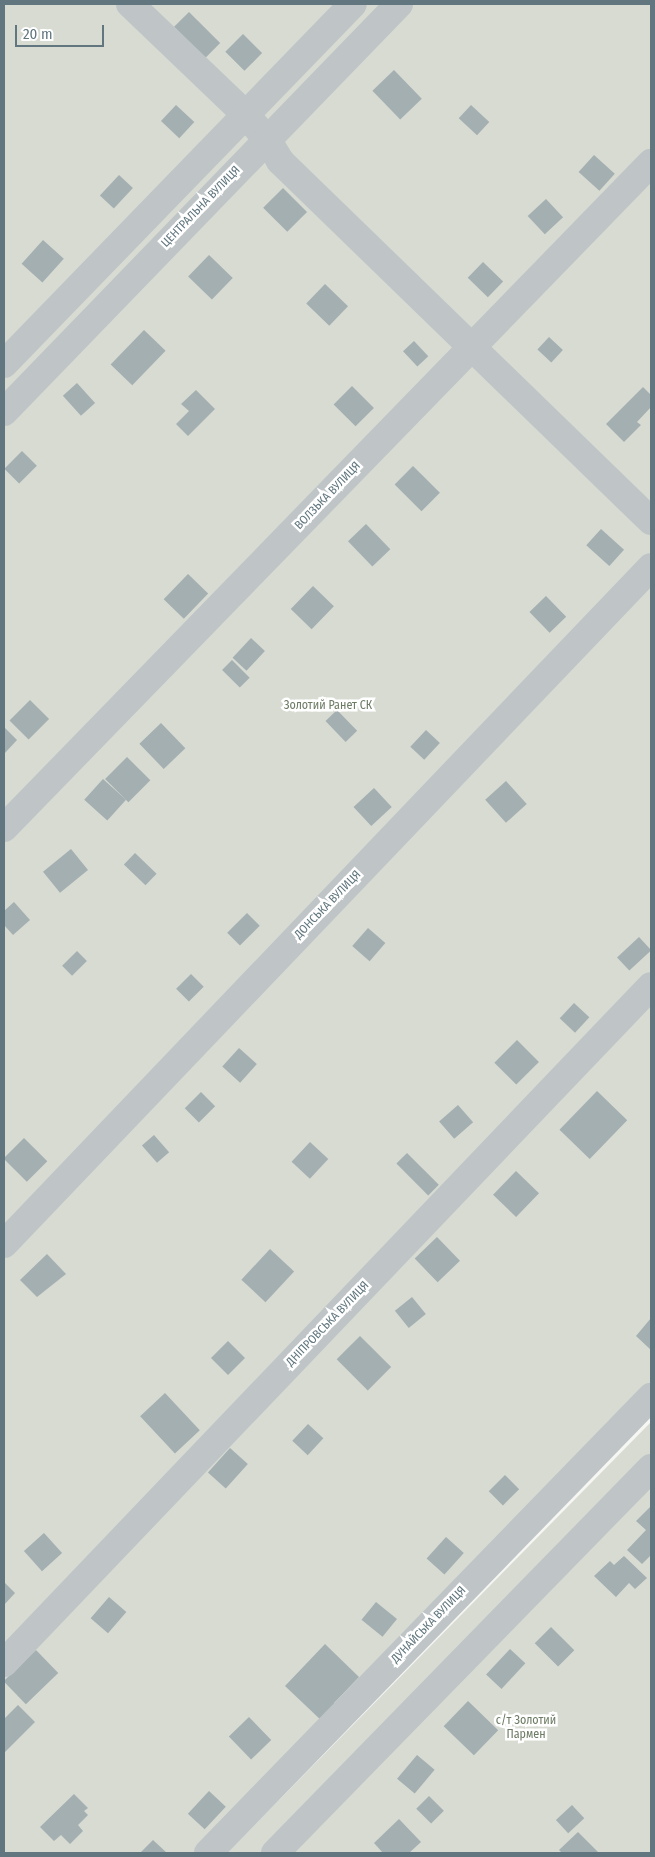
<!DOCTYPE html>
<meta charset="utf-8">
<style>
body{margin:0}
#map{position:relative;width:655px;height:1857px;overflow:hidden;background:#f6f6f3;font-family:"Fira Sans Condensed",sans-serif}
div>[style]{position:absolute}
[style*='--x']{left:calc(var(--x)*1px);top:calc(var(--y)*1px);width:calc(var(--w)*1px);rotate:calc(var(--a)*1deg)}
.green>*{inset:0;background:#d7dbd2}
.building>*{inset:0;background:#a4afb2;transform-origin:0 0}
.street>*{height:28px;margin:-14px;padding:0 14px;transform-origin:14px;border-radius:14px;background:#bfc4c7}
span{translate:-50% -50%;white-space:nowrap;text-align:center;line-height:1.15;-webkit-text-stroke:5px #fff;paint-order:stroke}
.street-label{font-size:12px;color:#61767e}
.park-label{font-size:12px;color:#6c7b64}
.frame{position:absolute;inset:0;border:5px solid #61767e;pointer-events:none}
.scale{position:absolute;left:15px;top:25px;width:89px;height:22px;box-sizing:border-box;border:2px solid #61767e;border-top:0;padding-left:6px;font-size:15px;line-height:18px;white-space:nowrap;color:#61767e;-webkit-text-stroke:4px #fff;paint-order:stroke}
</style>
<div id="map">
<div class="green">
<div style="clip-path:polygon(4px 4px,651px 4px,651px 1409px,223px 1853px,4px 1853px)"></div>
<div style="clip-path:polygon(651px 1422px,651px 1853px,227px 1853px)"></div>
</div>
<div class="building">
<div style="left:189px;top:12px;width:44px;height:21px;rotate:45deg"></div>
<div style="left:243px;top:34px;width:27px;height:25px;rotate:45deg"></div>
<div style="left:394px;top:70px;width:40px;height:30px;rotate:46deg"></div>
<div style="left:176px;top:105px;width:25px;height:22px;rotate:43deg"></div>
<div style="left:471px;top:105px;width:25px;height:18px;rotate:43deg"></div>
<div style="left:594px;top:155px;width:28px;height:23px;rotate:42deg"></div>
<div style="left:119px;top:175px;width:19px;height:28px;rotate:43deg"></div>
<div style="left:283px;top:188px;width:34px;height:28px;rotate:45deg"></div>
<div style="left:546px;top:199px;width:25px;height:25px;rotate:47deg"></div>
<div style="left:43px;top:240px;width:28px;height:32px;rotate:42deg"></div>
<div style="left:209px;top:255px;width:33px;height:30px;rotate:44deg"></div>
<div style="left:483px;top:262px;width:28px;height:22px;rotate:44deg"></div>
<div style="left:325px;top:284px;width:32px;height:27px;rotate:44deg"></div>
<div style="left:144px;top:330px;width:30px;height:48px;rotate:44deg"></div>
<div style="left:549px;top:337px;width:19px;height:17px;rotate:43deg"></div>
<div style="left:414px;top:341px;width:21px;height:15px;rotate:47deg"></div>
<div style="left:77px;top:383px;width:27px;height:19px;rotate:48deg"></div>
<div style="left:352px;top:386px;width:31px;height:26px;rotate:45deg"></div>
<div style="clip-path:polygon(643px 387px,651px 395px,651px 407px,637px 422px,641px 425px,624px 442px,606px 424px)"></div>
<div style="clip-path:polygon(196px 390px,215px 409px,188px 436px,176px 424px,189px 411px,181px 404px)"></div>
<div style="left:22px;top:451px;width:21px;height:25px;rotate:45deg"></div>
<div style="left:413px;top:466px;width:38px;height:26px;rotate:45deg"></div>
<div style="left:366px;top:524px;width:35px;height:25px;rotate:46deg"></div>
<div style="left:601px;top:529px;width:31px;height:22px;rotate:42deg"></div>
<div style="left:188px;top:574px;width:28px;height:35px;rotate:44deg"></div>
<div style="left:313px;top:586px;width:29px;height:32px;rotate:44deg"></div>
<div style="left:546px;top:596px;width:29px;height:23px;rotate:46deg"></div>
<div style="left:251px;top:638px;width:19px;height:27px;rotate:43deg"></div>
<div style="left:232px;top:660px;width:25px;height:14px;rotate:45deg"></div>
<div style="left:30px;top:700px;width:27px;height:29px;rotate:45deg"></div>
<div style="left:337px;top:710px;width:29px;height:16px;rotate:46deg"></div>
<div style="left:161px;top:723px;width:35px;height:30px;rotate:46deg"></div>
<div style="clip-path:polygon(4px 727px,17px 740px,4px 754px)"></div>
<div style="left:426px;top:730px;width:19px;height:23px;rotate:43deg"></div>
<div style="left:127px;top:757px;width:33px;height:31px;rotate:45deg"></div>
<div style="left:103px;top:779px;width:31px;height:28px;rotate:42deg"></div>
<div style="left:506px;top:781px;width:31px;height:28px;rotate:48deg"></div>
<div style="left:374px;top:788px;width:26px;height:28px;rotate:47deg"></div>
<div style="left:71px;top:849px;width:27px;height:36px;rotate:51deg"></div>
<div style="left:135px;top:853px;width:30px;height:16px;rotate:44deg"></div>
<div style="clip-path:polygon(14px 902px,30px 920px,13px 935px,4px 925px,4px 911px)"></div>
<div style="left:247px;top:913px;width:18px;height:28px;rotate:45deg"></div>
<div style="left:368px;top:928px;width:23px;height:24px;rotate:41deg"></div>
<div style="left:639px;top:937px;width:18px;height:30px;rotate:47deg"></div>
<div style="left:77px;top:951px;width:14px;height:21px;rotate:45deg"></div>
<div style="left:191px;top:974px;width:18px;height:21px;rotate:45deg"></div>
<div style="left:574px;top:1003px;width:21px;height:21px;rotate:43deg"></div>
<div style="left:517px;top:1040px;width:31px;height:32px;rotate:45deg"></div>
<div style="left:239px;top:1048px;width:24px;height:25px;rotate:42deg"></div>
<div style="left:597px;top:1091px;width:42px;height:54px;rotate:44deg"></div>
<div style="left:201px;top:1092px;width:20px;height:23px;rotate:45deg"></div>
<div style="left:458px;top:1105px;width:23px;height:25px;rotate:49deg"></div>
<div style="left:154px;top:1135px;width:23px;height:16px;rotate:49deg"></div>
<div style="left:24px;top:1138px;width:33px;height:29px;rotate:45deg"></div>
<div style="left:310px;top:1142px;width:25px;height:27px;rotate:43deg"></div>
<div style="left:407px;top:1153px;width:45px;height:15px;rotate:45deg"></div>
<div style="left:516px;top:1171px;width:32px;height:33px;rotate:44deg"></div>
<div style="left:437px;top:1237px;width:33px;height:31px;rotate:46deg"></div>
<div style="left:270px;top:1249px;width:33px;height:42px;rotate:43deg"></div>
<div style="clip-path:polygon(47px 1254px,66px 1274px,37px 1297px,20px 1280px)"></div>
<div style="left:412px;top:1297px;width:22px;height:22px;rotate:51deg"></div>
<div style="clip-path:polygon(651px 1318px,651px 1350px,636px 1336px)"></div>
<div style="left:360px;top:1336px;width:44px;height:33px;rotate:45deg"></div>
<div style="left:228px;top:1341px;width:24px;height:24px;rotate:45deg"></div>
<div style="left:165px;top:1393px;width:51px;height:34px;rotate:47deg"></div>
<div style="left:308px;top:1424px;width:21px;height:23px;rotate:43deg"></div>
<div style="left:230px;top:1448px;width:24px;height:33px;rotate:42deg"></div>
<div style="left:505px;top:1475px;width:20px;height:23px;rotate:45deg"></div>
<div style="clip-path:polygon(651px 1506px,651px 1555px,642px 1564px,627px 1550px,646px 1530px,636px 1521px)"></div>
<div style="left:44px;top:1533px;width:27px;height:27px;rotate:48deg"></div>
<div style="left:446px;top:1537px;width:24px;height:29px;rotate:42deg"></div>
<div style="clip-path:polygon(624px 1556px,647px 1578px,635px 1589px,629px 1583px,616px 1597px,594px 1576px,610px 1561px,614px 1565px)"></div>
<div style="clip-path:polygon(4px 1582px,15px 1593px,4px 1605px)"></div>
<div style="left:109px;top:1597px;width:23px;height:28px;rotate:41deg"></div>
<div style="left:376px;top:1602px;width:27px;height:23px;rotate:39deg"></div>
<div style="left:551px;top:1627px;width:33px;height:23px;rotate:45deg"></div>
<div style="clip-path:polygon(325px 1644px,359px 1677px,334px 1703px,339px 1708px,324px 1723px,285px 1686px)"></div>
<div style="left:510px;top:1649px;width:21px;height:35px;rotate:43deg"></div>
<div style="left:36px;top:1650px;width:32px;height:45px;rotate:46deg"></div>
<div style="left:468px;top:1701px;width:42px;height:35px;rotate:44deg"></div>
<div style="clip-path:polygon(18px 1705px,35px 1722px,4px 1753px,4px 1719px)"></div>
<div style="left:249px;top:1717px;width:32px;height:28px;rotate:46deg"></div>
<div style="left:417px;top:1755px;width:23px;height:31px;rotate:40deg"></div>
<div style="left:209px;top:1791px;width:23px;height:31px;rotate:43deg"></div>
<div style="clip-path:polygon(74px 1794px,88px 1808px,84px 1811px,88px 1815px,78px 1825px,83px 1831px,70px 1844px,61px 1835px,54px 1841px,40px 1827px)"></div>
<div style="left:429px;top:1796px;width:21px;height:18px;rotate:45deg"></div>
<div style="left:572px;top:1805px;width:18px;height:22px;rotate:47deg"></div>
<div style="clip-path:polygon(399px 1819px,421px 1842px,409px 1853px,383px 1853px,374px 1843px)"></div>
<div style="clip-path:polygon(578px 1832px,599px 1853px,562px 1853px,559px 1850px)"></div>
<div style="clip-path:polygon(153px 1840px,167px 1853px,140px 1853px)"></div>
</div>
<div class="street">
<div style="--x:130;--y:4;--w:159;--a:43.7"></div>
<div style="--x:245;--y:114;--w:33;--a:49"></div>
<div style="--x:267;--y:139;--w:26;--a:59"></div>
<div style="--x:280;--y:161;--w:517;--a:44.14"></div>
<div style="--x:4;--y:364;--w:501;--a:-45.89"></div>
<div style="--x:4;--y:412;--w:568;--a:-45.93"></div>
<div style="--x:4;--y:828;--w:928;--a:-45.79"></div>
<div style="--x:4;--y:1244;--w:936;--a:-46.3"></div>
<div style="--x:4;--y:1663;--w:936;--a:-46.3"></div>
<div style="--x:208;--y:1853;--w:636;--a:-45.83"></div>
<div style="--x:275;--y:1853;--w:538;--a:-45.68"></div>
</div>
<div class="street-label">
<span style="left:201px;top:207px;rotate:-46deg">ЦЕНТРАЛЬНА ВУЛИЦЯ</span>
<span style="left:328px;top:496px;rotate:-46deg">ВОЛЗЬКА ВУЛИЦЯ</span>
<span style="left:328px;top:905px;rotate:-46deg">ДОНСЬКА ВУЛИЦЯ</span>
<span style="left:328px;top:1324px;rotate:-46deg">ДНІПРОВСЬКА ВУЛИЦЯ</span>
<span style="left:429px;top:1625px;rotate:-46deg">ДУНАЙСЬКА ВУЛИЦЯ</span>
</div>
<div class="park-label">
<span style="left:328px;top:706px">Золотий Ранет СК</span>
<span style="left:526px;top:1728px">с/т Золотий<br>Пармен</span>
</div>
<div class="frame"></div>
<div class="scale">20 m</div>
</div>
